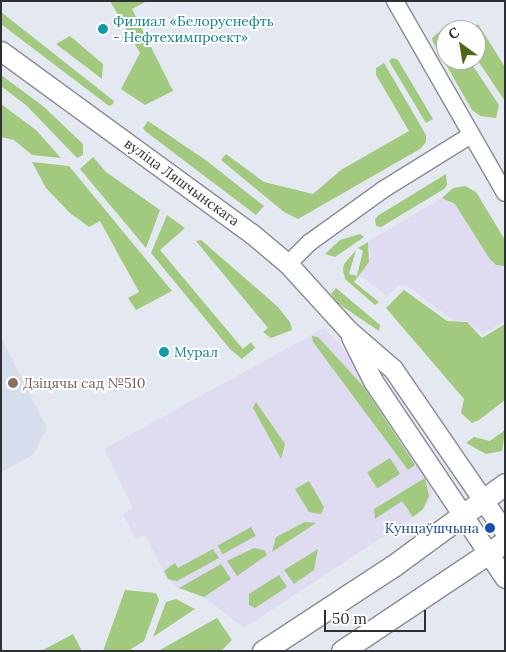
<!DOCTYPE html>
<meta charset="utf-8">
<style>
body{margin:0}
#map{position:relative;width:506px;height:652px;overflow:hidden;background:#e4e8f1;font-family:Lora,serif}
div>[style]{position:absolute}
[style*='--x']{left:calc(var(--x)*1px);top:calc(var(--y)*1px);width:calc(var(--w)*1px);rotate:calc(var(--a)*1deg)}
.commercial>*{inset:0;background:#dfdbf1}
.built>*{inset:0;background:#d6dded}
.green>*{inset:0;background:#a1ca7f;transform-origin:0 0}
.roads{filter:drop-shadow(1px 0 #878b92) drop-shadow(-1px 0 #878b92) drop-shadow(0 1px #878b92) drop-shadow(0 -1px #878b92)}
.tertiary>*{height:16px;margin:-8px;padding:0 8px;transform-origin:8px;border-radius:8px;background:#fff}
.secondary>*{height:19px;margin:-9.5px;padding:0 9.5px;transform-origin:9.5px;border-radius:9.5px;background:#fff}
.primary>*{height:21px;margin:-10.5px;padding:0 10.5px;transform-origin:10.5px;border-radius:10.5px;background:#fff}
.dots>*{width:14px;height:14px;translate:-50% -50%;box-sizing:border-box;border:2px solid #fff;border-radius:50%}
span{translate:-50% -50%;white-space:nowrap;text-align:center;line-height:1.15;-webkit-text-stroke:4px #fff;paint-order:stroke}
.culture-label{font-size:14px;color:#0d838f}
.left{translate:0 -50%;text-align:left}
.street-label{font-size:14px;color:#2e3033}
.education-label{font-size:14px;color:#785e54}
.transit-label{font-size:14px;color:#164399}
.right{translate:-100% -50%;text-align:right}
.frame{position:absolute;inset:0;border:2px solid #2e3033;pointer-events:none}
.north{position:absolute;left:436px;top:20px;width:50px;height:50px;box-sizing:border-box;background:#fff;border:1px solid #abacad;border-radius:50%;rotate:328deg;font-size:14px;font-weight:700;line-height:20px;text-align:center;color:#2e3033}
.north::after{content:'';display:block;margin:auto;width:18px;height:22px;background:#4e6617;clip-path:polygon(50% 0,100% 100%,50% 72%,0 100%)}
.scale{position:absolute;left:324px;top:610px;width:102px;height:22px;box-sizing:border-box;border:2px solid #2e3033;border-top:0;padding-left:6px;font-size:15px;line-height:18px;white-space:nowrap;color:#2e3033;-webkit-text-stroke:4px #fff;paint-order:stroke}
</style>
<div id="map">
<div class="commercial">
<div style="clip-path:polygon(442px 198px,455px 204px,489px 258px,496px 265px,502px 266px,505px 274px,505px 321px,483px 334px,466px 321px,453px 320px,407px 286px,399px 285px,387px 296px,359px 275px,371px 257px,368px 242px)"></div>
<div style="clip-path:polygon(324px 328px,342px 347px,387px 409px,431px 481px,432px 497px,422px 511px,244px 628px,204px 597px,178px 588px,168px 579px,145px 535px,136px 539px,123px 514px,133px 508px,104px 449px)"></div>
</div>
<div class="built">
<div style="clip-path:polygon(1px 337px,47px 428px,33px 455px,1px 472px)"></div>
</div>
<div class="green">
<div style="clip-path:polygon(110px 1px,147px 1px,132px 9px,173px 91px,145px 105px,121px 89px,140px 53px)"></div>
<div style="clip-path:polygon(1px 12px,114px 101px,113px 104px,109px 106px,1px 24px)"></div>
<div style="clip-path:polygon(478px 24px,505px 67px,505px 101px,476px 58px,476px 30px,470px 30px)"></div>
<div style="clip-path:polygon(443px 29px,448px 30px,446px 60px,469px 60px,499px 105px,496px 118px,480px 116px,472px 110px,433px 42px,432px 38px)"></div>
<div style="clip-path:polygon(70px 36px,103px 64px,102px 79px,56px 44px)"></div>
<div style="clip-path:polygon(392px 58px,398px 60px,433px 119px,426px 123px,389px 61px)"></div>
<div style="clip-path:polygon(384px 63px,426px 135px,426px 142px,420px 149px,298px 219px,284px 212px,221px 160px,226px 154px,264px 182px,313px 194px,341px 170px,409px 131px,376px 75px,376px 68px)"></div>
<div style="clip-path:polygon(1px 75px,43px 106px,83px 144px,83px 155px,77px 158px,27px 106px,1px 86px)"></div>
<div style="clip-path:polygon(1px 104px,36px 130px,61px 158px,32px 155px,14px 140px,1px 137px)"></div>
<div style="clip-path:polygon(148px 121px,207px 161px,264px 206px,256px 215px,145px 131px,143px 128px)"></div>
<div style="clip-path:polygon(93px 157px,106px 172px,160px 210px,146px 248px,80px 169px)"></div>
<div style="clip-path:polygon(32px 162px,69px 166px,172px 291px,136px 310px,128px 298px,139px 292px,100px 221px,89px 227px,70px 213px,46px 188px)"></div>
<div style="clip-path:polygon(446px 174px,447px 185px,444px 189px,381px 227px,376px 226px,375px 219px,379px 215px)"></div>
<div style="clip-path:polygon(465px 186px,476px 192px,505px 240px,505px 266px,496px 265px,489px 258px,455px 204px,442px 198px,453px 188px)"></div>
<div style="clip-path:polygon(167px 215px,185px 228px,160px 250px,243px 349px,251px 342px,255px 348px,242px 359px,230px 349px,151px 253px)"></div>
<div style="clip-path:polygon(360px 234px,364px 237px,335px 257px,325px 254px,340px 240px)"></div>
<div style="clip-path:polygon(201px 240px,278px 307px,290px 322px,292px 330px,271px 338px,263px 332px,268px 328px,196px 241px)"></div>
<div style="clip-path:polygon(368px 242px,369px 262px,354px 282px,379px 302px,375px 305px,345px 279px,343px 270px,344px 264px,356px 250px,349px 274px,357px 276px,363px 251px,358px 248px)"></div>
<div style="clip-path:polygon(336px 288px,380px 325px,379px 331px,339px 304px,331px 294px)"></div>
<div style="clip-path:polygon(404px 290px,447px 321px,467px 322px,482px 338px,505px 324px,505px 400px,479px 420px,472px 423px,461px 413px,464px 399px,386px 308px)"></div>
<div style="clip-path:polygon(312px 336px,318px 337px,363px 386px,415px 465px,408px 470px,313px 342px)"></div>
<div style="clip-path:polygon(256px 402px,285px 444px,281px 459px,253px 408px)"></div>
<div style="clip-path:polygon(505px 430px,502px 451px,486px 454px,466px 443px,474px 437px,490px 441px)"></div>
<div style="left:390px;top:458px;width:19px;height:27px;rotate:58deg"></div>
<div style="clip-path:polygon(425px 478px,429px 496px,423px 509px,413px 517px,402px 501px,375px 519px,374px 509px)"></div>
<div style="clip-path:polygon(309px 481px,324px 507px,321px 514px,309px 512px,295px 489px)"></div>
<div style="clip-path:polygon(305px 522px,316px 523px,272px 552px,276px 537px)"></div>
<div style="left:251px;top:527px;width:10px;height:38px;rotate:61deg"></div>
<div style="clip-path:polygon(254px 548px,264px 550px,267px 555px,237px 576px,227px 561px)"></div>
<div style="clip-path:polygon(213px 549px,219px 558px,177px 581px,168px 579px,164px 571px,175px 563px,178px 568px)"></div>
<div style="clip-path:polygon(318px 549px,314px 570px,294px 584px,284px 570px)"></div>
<div style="clip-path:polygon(221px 564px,231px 579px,204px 597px,179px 588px)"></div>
<div style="clip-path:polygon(279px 575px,287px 587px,255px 608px,249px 605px,249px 594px)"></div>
<div style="clip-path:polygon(125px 590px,156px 593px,159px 600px,144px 641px,128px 651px,103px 651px)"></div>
<div style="clip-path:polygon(176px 599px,195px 609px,153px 637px,166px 602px)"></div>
<div style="clip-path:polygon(217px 618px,232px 640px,221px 651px,158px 651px)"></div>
<div style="clip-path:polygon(73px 634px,82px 651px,41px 651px)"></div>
</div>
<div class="roads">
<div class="tertiary">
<div style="--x:395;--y:1;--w:221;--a:60.2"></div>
<div style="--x:288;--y:264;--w:30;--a:-45"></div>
<div style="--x:309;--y:243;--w:92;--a:-35.8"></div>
<div style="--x:384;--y:189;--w:102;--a:-31.8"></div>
</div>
<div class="secondary">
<div style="--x:1;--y:51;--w:309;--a:36.1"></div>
<div style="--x:251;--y:233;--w:48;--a:40"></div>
<div style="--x:288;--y:264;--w:89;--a:47.7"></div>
<div style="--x:348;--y:330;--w:60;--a:40.9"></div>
<div style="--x:393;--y:369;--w:198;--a:55.5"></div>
<div style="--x:351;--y:337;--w:49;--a:63.4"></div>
<div style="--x:373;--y:381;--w:237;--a:56.2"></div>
</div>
<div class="primary">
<div style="--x:263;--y:651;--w:155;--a:-33.2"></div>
<div style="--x:393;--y:566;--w:139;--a:-36.2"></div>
<div style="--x:342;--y:651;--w:196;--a:-33.8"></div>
</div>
</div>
<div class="dots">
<div style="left:103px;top:29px;background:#0f9aa8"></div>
<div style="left:164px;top:352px;background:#0f9aa8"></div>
<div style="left:13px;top:383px;background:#8d6e63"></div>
<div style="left:490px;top:528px;background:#1a4fb4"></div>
</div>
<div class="culture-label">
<span class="left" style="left:113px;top:29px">Филиал «Белоруснефть<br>- Нефтехимпроект»</span>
<span class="left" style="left:174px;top:352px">Мурал</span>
</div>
<div class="street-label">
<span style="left:182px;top:182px;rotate:36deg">вуліца Ляшчынскага</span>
</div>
<div class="education-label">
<span class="left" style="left:23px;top:383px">Дзіцячы сад №510</span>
</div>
<div class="transit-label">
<span class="right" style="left:479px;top:528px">Кунцаўшчына</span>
</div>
<div class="frame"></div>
<div class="north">С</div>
<div class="scale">50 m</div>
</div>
